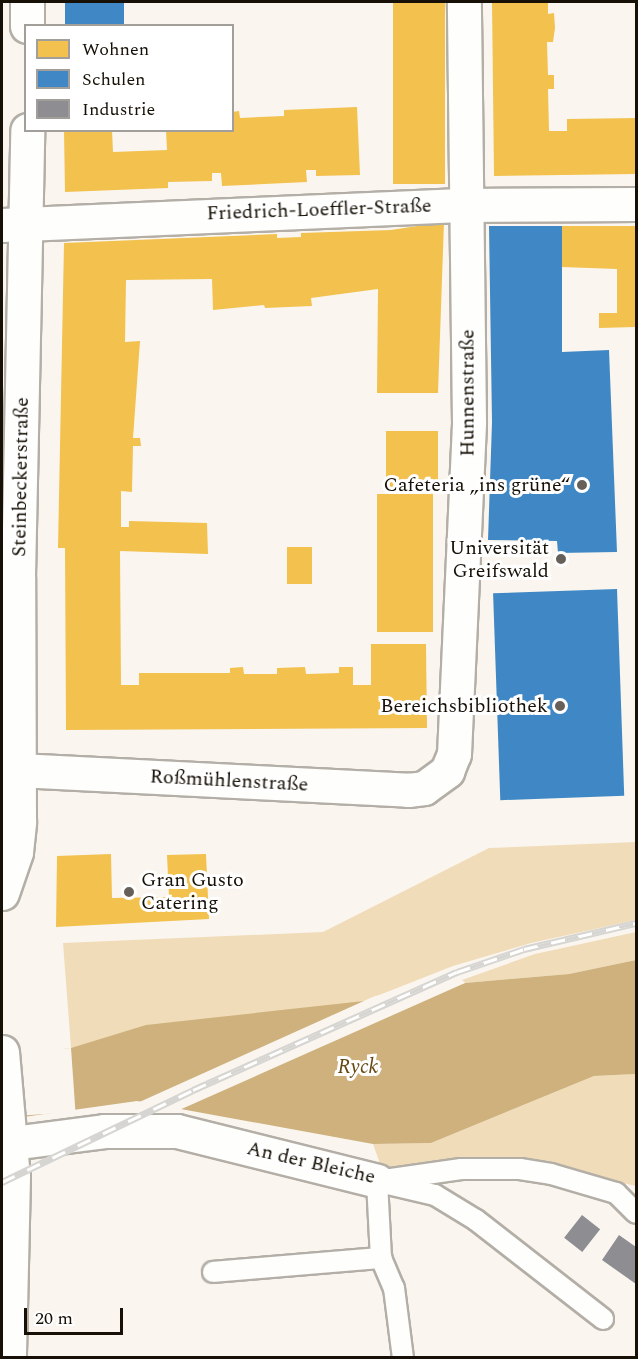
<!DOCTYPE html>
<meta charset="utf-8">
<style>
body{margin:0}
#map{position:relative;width:638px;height:1359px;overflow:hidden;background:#faf6ef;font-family:Spectral,serif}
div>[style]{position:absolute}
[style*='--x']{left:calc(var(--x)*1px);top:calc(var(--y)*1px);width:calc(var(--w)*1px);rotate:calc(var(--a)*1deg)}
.green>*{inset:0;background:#f0dcb8}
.water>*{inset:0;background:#ceb17d}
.pier>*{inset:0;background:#faf6ef;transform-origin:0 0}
.homes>*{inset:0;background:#f2c14e;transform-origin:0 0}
.schools>*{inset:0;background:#3f88c5;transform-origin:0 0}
.industry>*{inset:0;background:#8d8d92;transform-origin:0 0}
.roads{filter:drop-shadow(2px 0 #b3aea6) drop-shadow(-2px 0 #b3aea6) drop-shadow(0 2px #b3aea6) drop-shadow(0 -2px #b3aea6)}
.lane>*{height:20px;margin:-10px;padding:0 10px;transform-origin:10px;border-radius:10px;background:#fefefd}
.street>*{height:33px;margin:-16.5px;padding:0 16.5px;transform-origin:16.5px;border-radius:16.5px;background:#fefefd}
.secondary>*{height:33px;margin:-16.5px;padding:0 16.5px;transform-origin:16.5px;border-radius:16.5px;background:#fefefd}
.rail>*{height:7px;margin-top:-3.5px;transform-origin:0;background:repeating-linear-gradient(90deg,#fff 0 14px,#d6d5d2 0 28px);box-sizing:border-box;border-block:2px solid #d6d5d2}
.dots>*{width:16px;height:16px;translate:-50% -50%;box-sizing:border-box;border:3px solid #fff;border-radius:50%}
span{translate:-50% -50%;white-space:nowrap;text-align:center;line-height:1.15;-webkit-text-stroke:6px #fff;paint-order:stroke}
.street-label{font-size:20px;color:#161006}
.poi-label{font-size:20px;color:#161006}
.right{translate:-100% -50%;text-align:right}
.left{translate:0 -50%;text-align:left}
.water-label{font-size:21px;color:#644911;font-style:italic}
.frame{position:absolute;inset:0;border:3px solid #161006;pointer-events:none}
.legend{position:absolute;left:24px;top:24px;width:210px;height:108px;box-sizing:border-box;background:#fff;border:2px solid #a29f9b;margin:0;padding:8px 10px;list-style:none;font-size:18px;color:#161006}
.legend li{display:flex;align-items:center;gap:12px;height:30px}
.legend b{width:30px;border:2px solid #a29f9b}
.scale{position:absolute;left:24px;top:1308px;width:99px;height:27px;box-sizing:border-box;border:3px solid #161006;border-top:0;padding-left:8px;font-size:18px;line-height:21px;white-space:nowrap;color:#161006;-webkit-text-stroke:4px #fff;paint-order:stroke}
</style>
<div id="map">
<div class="green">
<div style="clip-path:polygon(636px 842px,636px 920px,531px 943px,453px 966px,364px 1001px,71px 1048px,63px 943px,323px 932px,489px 848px)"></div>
<div style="clip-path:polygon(636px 932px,636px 960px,569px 974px,465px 983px,462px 980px,535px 954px)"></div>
<div style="clip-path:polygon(636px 1074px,636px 1186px,526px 1161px,383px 1172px,373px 1144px,431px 1143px,594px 1076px)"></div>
</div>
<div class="water">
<div style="clip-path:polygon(636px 960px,636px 1074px,594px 1076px,431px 1143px,373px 1144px,137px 1101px,2px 1120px,2px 1056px,71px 1048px,146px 1025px,364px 1001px,465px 983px,569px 974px)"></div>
</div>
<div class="pier">
<div style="clip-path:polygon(463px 981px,465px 983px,177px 1111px,135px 1104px,375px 996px)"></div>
<div style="left:71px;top:1048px;width:64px;height:69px;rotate:86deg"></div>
</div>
<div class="homes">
<div style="left:393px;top:2px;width:52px;height:182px"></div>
<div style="clip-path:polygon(492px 2px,548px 2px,548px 14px,554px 13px,555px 28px,553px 42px,547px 42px,548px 75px,554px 75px,554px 89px,548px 89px,549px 131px,567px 131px,567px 119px,636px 118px,636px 174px,494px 176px)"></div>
<div style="clip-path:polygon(357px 107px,360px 175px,316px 176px,316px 170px,306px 170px,307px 182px,222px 186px,221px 173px,212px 173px,212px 181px,168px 182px,168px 188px,65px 192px,64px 130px,112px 130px,113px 152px,167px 150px,166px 130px,232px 130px,232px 112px,239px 111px,240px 118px,284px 116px,284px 110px)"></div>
<div style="clip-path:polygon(444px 222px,438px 393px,377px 393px,378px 289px,311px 298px,312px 306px,265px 308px,264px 305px,213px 310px,212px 279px,126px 280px,125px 342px,140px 341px,133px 438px,140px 438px,141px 446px,133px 446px,132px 492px,121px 491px,121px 527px,129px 527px,129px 521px,207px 523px,208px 554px,120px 551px,121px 685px,139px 685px,139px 673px,230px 673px,230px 668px,243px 667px,244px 674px,277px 674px,277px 668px,305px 667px,306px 674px,339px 673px,339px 667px,353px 667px,353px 685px,371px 685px,371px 644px,426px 644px,427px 728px,66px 730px,65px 548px,58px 548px,64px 243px,277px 234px,277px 238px,301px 237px,301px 233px,391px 230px)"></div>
<div style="clip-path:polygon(562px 226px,636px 226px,636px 327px,599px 328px,599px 313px,617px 313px,617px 269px,562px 267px)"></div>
<div style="left:386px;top:431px;width:52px;height:60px"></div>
<div style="left:433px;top:494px;width:138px;height:56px;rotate:90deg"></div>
<div style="left:287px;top:547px;width:25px;height:37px"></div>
<div style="clip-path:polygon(111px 854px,112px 898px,169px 897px,167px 855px,206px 854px,209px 919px,56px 927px,57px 856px)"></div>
</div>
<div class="schools">
<div style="left:65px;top:2px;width:59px;height:24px"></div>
<div style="clip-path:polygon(489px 226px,562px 226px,562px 352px,609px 350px,617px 552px,558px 553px,557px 541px,488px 540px,492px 422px)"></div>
<div style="left:617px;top:589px;width:207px;height:124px;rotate:88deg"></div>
</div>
<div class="industry">
<div style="left:582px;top:1215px;width:23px;height:29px;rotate:38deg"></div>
<div style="clip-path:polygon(619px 1235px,636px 1247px,636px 1284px,602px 1260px)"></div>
</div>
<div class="roads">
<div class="lane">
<div style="--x:377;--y:1181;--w:85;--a:-8.1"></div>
<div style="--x:461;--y:1169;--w:59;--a:0"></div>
<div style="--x:520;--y:1169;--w:31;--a:9"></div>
<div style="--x:551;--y:1174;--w:68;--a:16.3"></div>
<div style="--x:616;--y:1193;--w:28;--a:45"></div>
<div style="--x:388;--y:1184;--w:48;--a:13.2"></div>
<div style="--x:435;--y:1195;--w:48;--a:31.4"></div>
<div style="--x:476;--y:1220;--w:161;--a:37.9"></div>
<div style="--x:381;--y:1258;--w:33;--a:67"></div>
<div style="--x:394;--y:1288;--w:71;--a:82.7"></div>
<div style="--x:213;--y:1272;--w:169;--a:-4.8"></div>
<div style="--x:381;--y:1258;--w:77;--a:-93"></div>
</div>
<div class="street">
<div style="--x:27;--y:26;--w:24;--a:-90"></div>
<div style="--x:2;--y:225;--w:465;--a:-2.5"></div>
<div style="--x:467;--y:205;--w:169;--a:-0.3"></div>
<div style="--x:18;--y:770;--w:391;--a:2.9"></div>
<div style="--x:408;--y:790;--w:16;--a:-7"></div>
<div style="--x:424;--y:788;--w:29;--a:-36"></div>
<div style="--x:447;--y:771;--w:18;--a:-68"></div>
<div style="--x:454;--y:754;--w:332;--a:-87.4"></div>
<div style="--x:469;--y:422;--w:420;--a:-90.7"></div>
<div style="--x:2;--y:893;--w:43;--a:-71.1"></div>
<div style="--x:16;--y:852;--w:31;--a:-84"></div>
<div style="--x:19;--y:821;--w:245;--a:-90.2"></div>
<div style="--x:18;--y:576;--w:446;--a:-88.8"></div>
<div style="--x:12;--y:1143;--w:93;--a:-7.4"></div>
<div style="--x:104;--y:1131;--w:73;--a:0"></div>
<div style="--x:177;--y:1131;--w:206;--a:14"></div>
</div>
<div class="secondary">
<div style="--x:2;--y:1052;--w:125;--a:85"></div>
<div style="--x:13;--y:1177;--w:181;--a:91.3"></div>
</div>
</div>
<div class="rail">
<div style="--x:2;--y:1182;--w:212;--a:-25.7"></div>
<div style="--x:193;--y:1090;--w:289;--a:-24.1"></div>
<div style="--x:457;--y:972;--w:71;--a:-18.9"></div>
<div style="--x:524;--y:949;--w:115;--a:-13.1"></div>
</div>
<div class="dots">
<div style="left:582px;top:485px;background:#666058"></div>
<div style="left:561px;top:559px;background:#666058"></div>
<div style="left:560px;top:706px;background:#666058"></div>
<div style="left:129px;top:892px;background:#666058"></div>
</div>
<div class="street-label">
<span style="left:319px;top:210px;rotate:-2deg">Friedrich-Loeffler-Straße</span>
<span style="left:468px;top:393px;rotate:-90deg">Hunnenstraße</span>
<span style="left:21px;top:477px;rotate:-89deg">Steinbeckerstraße</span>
<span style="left:229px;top:781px;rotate:3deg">Roßmühlenstraße</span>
<span style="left:311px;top:1163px;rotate:13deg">An der Bleiche</span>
</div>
<div class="poi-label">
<span class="right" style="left:570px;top:485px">Cafeteria „ins grüne“</span>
<span class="right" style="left:549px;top:560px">Universität<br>Greifswald</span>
<span class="right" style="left:548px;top:706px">Bereichsbibliothek</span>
<span class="left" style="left:141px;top:892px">Gran Gusto<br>Catering</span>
</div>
<div class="water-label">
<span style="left:358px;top:1067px">Ryck</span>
</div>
<div class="frame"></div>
<ul class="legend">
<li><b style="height:16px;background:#f2c14e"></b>Wohnen</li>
<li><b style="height:16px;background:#3f88c5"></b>Schulen</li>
<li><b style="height:16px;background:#8d8d92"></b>Industrie</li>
</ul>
<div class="scale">20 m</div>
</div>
